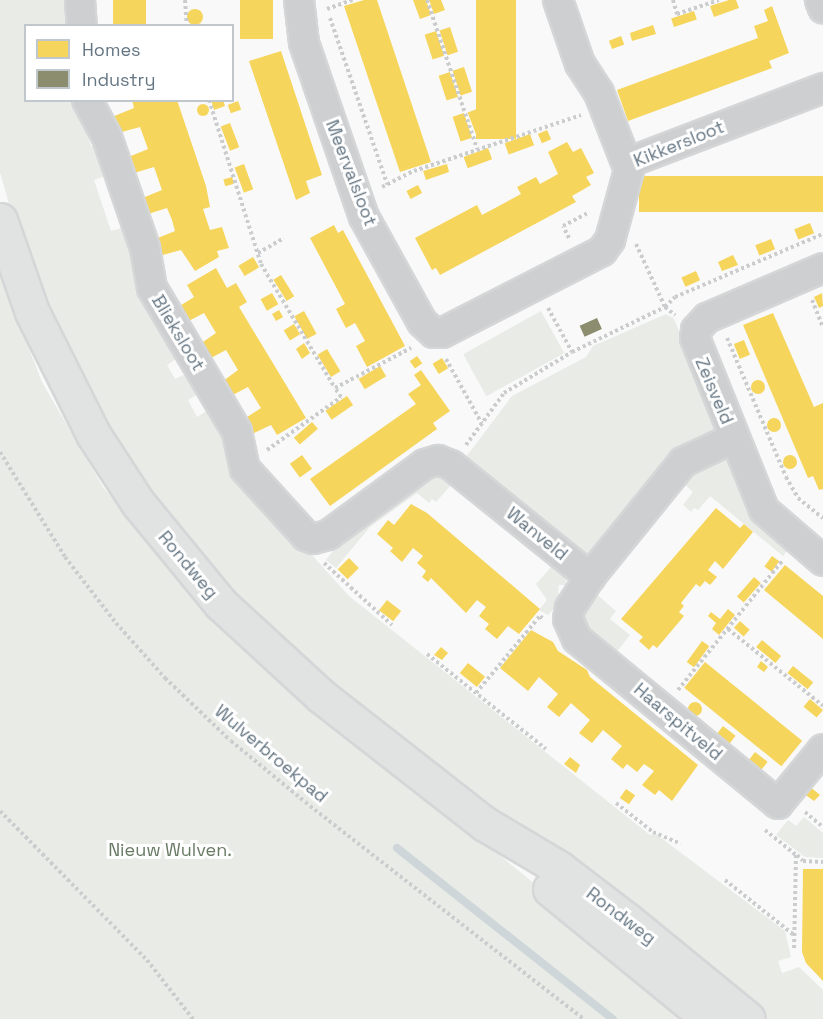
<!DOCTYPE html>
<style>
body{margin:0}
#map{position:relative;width:823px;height:1019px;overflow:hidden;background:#f9f9f9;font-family:"Space Grotesk",sans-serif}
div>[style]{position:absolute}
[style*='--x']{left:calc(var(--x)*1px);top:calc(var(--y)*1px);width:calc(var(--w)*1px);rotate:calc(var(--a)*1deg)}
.green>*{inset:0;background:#e8ebe6;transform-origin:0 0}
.homes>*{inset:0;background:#f6d55c;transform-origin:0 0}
.round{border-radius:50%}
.industry>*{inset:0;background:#8c8c6e;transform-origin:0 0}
.stream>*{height:8px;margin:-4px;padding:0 4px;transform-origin:4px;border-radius:4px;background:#ced6d9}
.path>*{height:4px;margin-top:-2px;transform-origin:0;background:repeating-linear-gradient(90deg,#cbcccd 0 3px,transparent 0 6px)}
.roads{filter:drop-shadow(2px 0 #d5d6d7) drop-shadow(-2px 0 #d5d6d7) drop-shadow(0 2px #d5d6d7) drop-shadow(0 -2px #d5d6d7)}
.minor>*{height:28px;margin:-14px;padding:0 14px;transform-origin:14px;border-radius:14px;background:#cecfd0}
.major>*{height:33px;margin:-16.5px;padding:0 16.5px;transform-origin:16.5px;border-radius:16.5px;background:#e1e2e2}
span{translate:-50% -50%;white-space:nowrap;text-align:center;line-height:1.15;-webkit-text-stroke:6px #fff;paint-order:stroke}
.street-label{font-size:18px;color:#657683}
.park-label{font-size:18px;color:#687a64}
.legend{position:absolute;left:24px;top:24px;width:210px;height:78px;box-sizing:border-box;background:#fff;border:2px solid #c1c8cd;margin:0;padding:8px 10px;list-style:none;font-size:18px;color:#657683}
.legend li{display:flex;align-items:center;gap:12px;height:30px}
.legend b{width:30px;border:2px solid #c1c8cd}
</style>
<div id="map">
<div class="green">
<div style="clip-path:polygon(0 0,73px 0,74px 25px,26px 26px,26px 100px,79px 101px,91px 146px,103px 142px,110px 174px,94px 180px,111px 231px,129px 226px,182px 355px,167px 365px,175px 379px,188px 373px,200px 393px,188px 400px,197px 417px,213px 407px,230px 435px,234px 469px,349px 596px,650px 835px,656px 834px,785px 931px,791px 957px,778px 961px,782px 973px,799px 967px,823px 990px,823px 1019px,761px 1019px,317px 675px,228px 592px,119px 452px,60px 344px,16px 229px,0 172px)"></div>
<div style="clip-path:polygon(0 274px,42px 382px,103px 487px,191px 591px,424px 793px,699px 1019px,0 1019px)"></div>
<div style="left:541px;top:311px;width:48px;height:89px;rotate:61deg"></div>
<div style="clip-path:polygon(666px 314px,674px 319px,718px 422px,717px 433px,589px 557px,582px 558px,463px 461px,512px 396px,586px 357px,593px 346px)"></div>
<div style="clip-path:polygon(723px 457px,730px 459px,789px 548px,783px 556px,710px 496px,698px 510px,694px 508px,691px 512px,683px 505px,693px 492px,682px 482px,691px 467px)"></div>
<div style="clip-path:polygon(439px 472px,452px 484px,436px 502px,432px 499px,429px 503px,417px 493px,370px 527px,336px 568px,326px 560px,335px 548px,331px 541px,424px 474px)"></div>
<div style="clip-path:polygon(554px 564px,564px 573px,567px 585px,559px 585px,558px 593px,564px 597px,548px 615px,539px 610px,547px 600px,536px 584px)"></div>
<div style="clip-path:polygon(595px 593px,616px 611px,610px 619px,630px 635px,616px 653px,583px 628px,579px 611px)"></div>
<div style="clip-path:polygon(804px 817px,823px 833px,823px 858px,805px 857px,776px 835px,788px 820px,796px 826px)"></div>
</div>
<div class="homes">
<div style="left:113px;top:0;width:33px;height:26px"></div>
<div style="left:240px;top:0;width:33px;height:39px"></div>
<div style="clip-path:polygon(364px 0,377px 0,431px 162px,400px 172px,344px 6px)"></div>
<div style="clip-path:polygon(413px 0,426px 0,431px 15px,420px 19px)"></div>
<div style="clip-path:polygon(429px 0,441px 0,445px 10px,434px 14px)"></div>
<div style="left:476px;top:0;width:40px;height:139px"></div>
<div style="clip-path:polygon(729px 0,736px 0,739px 8px,714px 17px,710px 6px)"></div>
<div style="clip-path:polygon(772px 6px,789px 53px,769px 61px,772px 68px,628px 121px,617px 90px,758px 38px,754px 26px,768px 21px,764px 10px)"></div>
<div class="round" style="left:187px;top:9px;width:16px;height:16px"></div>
<div style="left:694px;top:11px;width:9px;height:24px;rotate:72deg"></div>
<div style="clip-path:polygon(653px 25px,656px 34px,632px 41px,630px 33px)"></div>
<div style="left:450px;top:27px;width:26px;height:11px;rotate:72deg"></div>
<div style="left:436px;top:31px;width:26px;height:12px;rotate:72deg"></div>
<div style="left:621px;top:36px;width:9px;height:13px;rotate:69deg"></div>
<div style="clip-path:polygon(281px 51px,322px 175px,306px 181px,310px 193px,296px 200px,249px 61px)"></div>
<div style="left:464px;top:67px;width:26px;height:12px;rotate:72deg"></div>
<div style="left:450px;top:72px;width:26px;height:12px;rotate:72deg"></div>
<div style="clip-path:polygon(132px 100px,177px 100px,206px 186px,210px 207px,203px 209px,210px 230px,222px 227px,229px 248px,217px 251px,219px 257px,195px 271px,181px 250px,159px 256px,153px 240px,175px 231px,172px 220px,167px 208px,145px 215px,140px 199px,162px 190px,154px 167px,131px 174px,126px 158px,148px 149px,140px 127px,118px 133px,112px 117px,134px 108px)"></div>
<div style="clip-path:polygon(211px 100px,223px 100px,225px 106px,214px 110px)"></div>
<div style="left:238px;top:101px;width:9px;height:11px;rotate:69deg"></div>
<div class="round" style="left:197px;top:104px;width:12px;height:12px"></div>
<div style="left:477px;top:109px;width:26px;height:10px;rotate:69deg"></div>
<div style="left:464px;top:113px;width:26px;height:12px;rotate:72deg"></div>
<div style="left:230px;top:123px;width:26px;height:10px;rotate:69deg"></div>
<div style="left:547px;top:130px;width:10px;height:10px;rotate:66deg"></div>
<div style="left:530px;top:134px;width:12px;height:27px;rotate:70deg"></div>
<div style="clip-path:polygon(567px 142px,573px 152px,581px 148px,594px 173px,586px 177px,591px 185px,572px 196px,576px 202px,440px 275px,436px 268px,432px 270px,415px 238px,477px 205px,482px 215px,521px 194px,517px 187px,536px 177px,540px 184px,558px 174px,548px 152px)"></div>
<div style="left:488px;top:148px;width:12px;height:26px;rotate:70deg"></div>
<div style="left:244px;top:164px;width:27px;height:10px;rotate:70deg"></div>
<div style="clip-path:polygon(447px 164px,449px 172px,426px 180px,423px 171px)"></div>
<div style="left:823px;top:176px;width:36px;height:184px;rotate:90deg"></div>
<div style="left:232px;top:177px;width:7px;height:9px;rotate:74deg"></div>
<div style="left:418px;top:185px;width:9px;height:13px;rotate:63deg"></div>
<div style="left:810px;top:223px;width:11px;height:17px;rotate:68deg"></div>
<div style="clip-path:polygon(334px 225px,338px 233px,343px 230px,405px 346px,367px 367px,356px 346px,365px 341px,355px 323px,346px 328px,336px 309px,345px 304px,310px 238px)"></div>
<div style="left:771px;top:239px;width:11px;height:17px;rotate:68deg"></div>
<div style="clip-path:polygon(733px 255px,738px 265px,722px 271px,718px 262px)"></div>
<div style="left:253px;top:257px;width:12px;height:17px;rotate:59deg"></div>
<div style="clip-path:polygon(216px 268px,227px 288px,236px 283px,247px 302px,239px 307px,306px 418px,277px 435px,271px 425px,250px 435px,241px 421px,261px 408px,248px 387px,227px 398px,219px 384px,238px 370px,226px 350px,205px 361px,197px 346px,216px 333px,204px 313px,183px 324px,175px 309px,194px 297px,187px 285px)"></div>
<div style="left:696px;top:271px;width:10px;height:16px;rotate:66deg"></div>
<div style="left:281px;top:275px;width:25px;height:9px;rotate:58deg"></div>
<div style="left:272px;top:293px;width:13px;height:13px;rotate:61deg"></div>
<div style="clip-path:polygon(822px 293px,823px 306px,819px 308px,814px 297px)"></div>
<div style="left:279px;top:310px;width:8px;height:8px;rotate:60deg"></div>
<div style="left:304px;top:311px;width:26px;height:11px;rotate:61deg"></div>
<div style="clip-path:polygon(773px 313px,814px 407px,823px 403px,823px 489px,819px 490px,813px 476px,808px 478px,743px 325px)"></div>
<div style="left:294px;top:324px;width:12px;height:12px;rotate:59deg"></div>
<div style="left:744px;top:340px;width:16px;height:11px;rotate:68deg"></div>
<div style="clip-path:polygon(304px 343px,310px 353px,302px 359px,296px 349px)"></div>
<div style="left:327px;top:349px;width:26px;height:11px;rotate:59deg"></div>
<div style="left:417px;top:356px;width:9px;height:9px;rotate:54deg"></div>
<div style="left:442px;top:358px;width:12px;height:11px;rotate:59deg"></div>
<div style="left:380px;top:366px;width:12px;height:25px;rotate:59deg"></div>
<div style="clip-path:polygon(421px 370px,450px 411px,433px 423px,437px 429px,330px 506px,310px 479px,416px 404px,408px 394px,421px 385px,414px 375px)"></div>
<div class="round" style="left:751px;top:380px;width:14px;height:14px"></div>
<div style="left:347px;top:396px;width:11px;height:26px;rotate:56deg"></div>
<div class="round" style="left:767px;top:418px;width:14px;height:14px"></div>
<div style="left:312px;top:422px;width:9px;height:24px;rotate:49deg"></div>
<div class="round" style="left:783px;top:455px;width:14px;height:14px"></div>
<div style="left:302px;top:455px;width:17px;height:15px;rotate:54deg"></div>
<div style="clip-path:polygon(411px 504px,427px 513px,540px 609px,519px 634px,508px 626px,497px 639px,485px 629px,489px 624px,479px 616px,486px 607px,477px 600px,466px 613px,431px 578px,428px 582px,422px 577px,426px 571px,417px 563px,423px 556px,413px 548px,402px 562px,390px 551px,393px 548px,377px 534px,388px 520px,394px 525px)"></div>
<div style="clip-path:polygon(716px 508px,740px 528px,744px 524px,753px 532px,723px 569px,715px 561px,708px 570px,717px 577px,710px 585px,705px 581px,700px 587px,696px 584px,681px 603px,684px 606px,679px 612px,684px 616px,657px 648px,653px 645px,649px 650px,639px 641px,643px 637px,621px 619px)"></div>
<div style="left:772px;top:556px;width:9px;height:13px;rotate:36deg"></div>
<div style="left:349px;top:558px;width:14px;height:16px;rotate:45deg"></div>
<div style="clip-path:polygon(785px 565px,823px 596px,823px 639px,764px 590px)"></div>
<div style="left:754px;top:577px;width:9px;height:26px;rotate:41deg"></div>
<div style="left:387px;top:600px;width:18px;height:13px;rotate:38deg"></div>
<div style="clip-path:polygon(728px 609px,735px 615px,719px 635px,712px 629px,716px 623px,708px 616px,711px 612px,720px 619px)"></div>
<div style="left:740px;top:621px;width:13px;height:9px;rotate:42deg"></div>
<div style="clip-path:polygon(531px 630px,553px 642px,558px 651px,587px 670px,590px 677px,698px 765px,672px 801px,659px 790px,655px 795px,642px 785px,654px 771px,644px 764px,637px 772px,627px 764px,623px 769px,611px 759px,622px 746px,603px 730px,592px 743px,579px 733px,590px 720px,571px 703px,559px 717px,547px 707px,558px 694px,539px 677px,528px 691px,500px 668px)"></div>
<div style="left:762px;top:640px;width:25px;height:9px;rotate:40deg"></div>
<div style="left:702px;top:641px;width:9px;height:26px;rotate:36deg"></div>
<div style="clip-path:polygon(441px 647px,448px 653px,442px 660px,434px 655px)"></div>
<div style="clip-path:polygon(761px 661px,768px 667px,764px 672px,757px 667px)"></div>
<div style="left:705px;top:662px;width:125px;height:33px;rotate:39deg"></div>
<div style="left:468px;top:663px;width:22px;height:13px;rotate:39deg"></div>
<div style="left:793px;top:666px;width:26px;height:9px;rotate:39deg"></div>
<div style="left:810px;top:699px;width:17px;height:10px;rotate:40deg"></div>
<div class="round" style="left:688px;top:702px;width:14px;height:14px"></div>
<div style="left:723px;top:726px;width:16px;height:10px;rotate:38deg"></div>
<div style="left:755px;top:752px;width:16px;height:10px;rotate:38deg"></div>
<div style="clip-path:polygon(570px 757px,580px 765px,576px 773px,564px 764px)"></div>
<div style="clip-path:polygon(809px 786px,820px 795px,814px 801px,803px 793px)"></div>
<div style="left:626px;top:789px;width:11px;height:11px;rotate:34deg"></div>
<div style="clip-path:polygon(803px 869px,823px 869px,823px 981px,806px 963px,802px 952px)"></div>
</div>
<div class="industry">
<div style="left:597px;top:318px;width:12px;height:19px;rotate:66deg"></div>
</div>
<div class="stream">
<div style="--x:397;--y:848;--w:275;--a:38.4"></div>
</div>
<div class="path">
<div style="--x:185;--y:0;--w:26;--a:86"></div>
<div style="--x:427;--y:0;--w:157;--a:71.4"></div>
<div style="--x:673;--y:0;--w:15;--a:74"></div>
<div style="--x:677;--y:14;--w:44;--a:-18.4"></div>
<div style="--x:327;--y:9;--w:27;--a:-20"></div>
<div style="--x:330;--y:18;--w:176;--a:71"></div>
<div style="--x:209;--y:100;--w:172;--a:72.4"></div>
<div style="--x:261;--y:264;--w:144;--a:59.2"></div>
<div style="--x:335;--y:388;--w:86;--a:-27.8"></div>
<div style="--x:382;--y:187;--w:36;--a:-27"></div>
<div style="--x:414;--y:171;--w:176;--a:-18.5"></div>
<div style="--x:569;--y:238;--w:13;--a:-117"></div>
<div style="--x:563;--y:226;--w:30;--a:-28"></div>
<div style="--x:636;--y:244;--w:69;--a:65.3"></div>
<div style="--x:665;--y:307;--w:14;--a:-45"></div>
<div style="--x:675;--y:297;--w:161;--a:-23.1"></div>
<div style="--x:258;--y:253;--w:30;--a:-30"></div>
<div style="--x:812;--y:300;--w:29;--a:68"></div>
<div style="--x:548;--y:308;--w:50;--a:61.4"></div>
<div style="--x:727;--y:338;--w:151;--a:67"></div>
<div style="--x:786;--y:477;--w:24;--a:60"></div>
<div style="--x:798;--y:498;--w:32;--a:39"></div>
<div style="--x:446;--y:359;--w:74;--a:61"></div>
<div style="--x:466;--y:445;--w:64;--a:-53.8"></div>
<div style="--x:504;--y:393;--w:79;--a:-31.1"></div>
<div style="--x:572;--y:352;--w:103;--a:-25.8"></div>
<div style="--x:665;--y:307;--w:13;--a:39"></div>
<div style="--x:267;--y:450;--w:91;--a:-35.6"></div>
<div style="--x:341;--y:397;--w:11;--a:-124"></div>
<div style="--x:0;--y:452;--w:123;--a:58.2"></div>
<div style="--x:65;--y:557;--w:83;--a:52.3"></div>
<div style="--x:116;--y:623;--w:74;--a:48.3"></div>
<div style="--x:165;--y:678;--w:91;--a:43.7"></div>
<div style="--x:231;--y:741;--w:102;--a:39.4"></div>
<div style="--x:310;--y:806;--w:347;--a:37.9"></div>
<div style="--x:324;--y:563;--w:92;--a:42.4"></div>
<div style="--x:728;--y:629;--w:122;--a:39"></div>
<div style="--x:427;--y:654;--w:152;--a:38.6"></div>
<div style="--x:678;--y:690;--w:167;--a:-51.1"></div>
<div style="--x:476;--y:693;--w:100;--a:-50.3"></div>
<div style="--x:540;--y:616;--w:4;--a:45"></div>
<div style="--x:616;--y:803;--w:47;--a:38.1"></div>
<div style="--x:653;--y:832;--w:30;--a:23"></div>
<div style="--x:0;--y:811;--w:209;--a:45.4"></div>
<div style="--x:147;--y:960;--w:75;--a:52.1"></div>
<div style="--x:805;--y:812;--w:23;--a:40"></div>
<div style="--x:765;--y:830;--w:40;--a:39"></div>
<div style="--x:796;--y:855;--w:96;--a:91.2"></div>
<div style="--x:797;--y:855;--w:8;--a:45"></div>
<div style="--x:803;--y:861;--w:20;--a:3"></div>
<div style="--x:725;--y:880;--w:88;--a:38.6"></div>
</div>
<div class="roads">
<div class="minor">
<div style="--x:80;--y:0;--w:26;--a:86"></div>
<div style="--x:299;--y:0;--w:43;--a:83.4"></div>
<div style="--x:304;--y:43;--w:184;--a:71"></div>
<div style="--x:364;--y:217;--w:120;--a:61.1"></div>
<div style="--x:422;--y:322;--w:16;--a:43"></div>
<div style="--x:434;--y:333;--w:8;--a:0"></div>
<div style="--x:442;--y:333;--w:180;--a:-27.1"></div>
<div style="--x:602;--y:251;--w:14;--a:-54"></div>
<div style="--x:610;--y:240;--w:73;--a:-74.8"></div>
<div style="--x:629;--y:170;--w:83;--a:-111.3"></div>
<div style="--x:599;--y:93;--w:35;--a:-123"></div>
<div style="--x:580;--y:64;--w:68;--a:-109"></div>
<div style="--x:820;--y:0;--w:9;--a:69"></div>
<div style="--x:87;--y:100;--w:42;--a:61.6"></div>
<div style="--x:107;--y:137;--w:117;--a:71.1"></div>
<div style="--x:145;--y:248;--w:41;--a:80.1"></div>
<div style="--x:152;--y:288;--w:167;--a:59.4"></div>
<div style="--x:237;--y:432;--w:38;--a:78"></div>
<div style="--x:245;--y:469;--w:91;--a:47.7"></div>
<div style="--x:306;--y:536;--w:8;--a:23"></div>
<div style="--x:313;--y:539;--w:16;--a:-15"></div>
<div style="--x:328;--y:535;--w:120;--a:-36.2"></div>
<div style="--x:425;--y:464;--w:14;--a:-17"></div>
<div style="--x:438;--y:460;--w:14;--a:21"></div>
<div style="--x:451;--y:465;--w:179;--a:38.9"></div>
<div style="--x:590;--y:577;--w:148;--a:-51"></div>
<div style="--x:683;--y:462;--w:56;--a:-25.2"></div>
<div style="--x:627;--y:163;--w:210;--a:-20.9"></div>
<div style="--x:823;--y:268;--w:126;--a:156.7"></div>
<div style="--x:707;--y:318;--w:16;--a:133"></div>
<div style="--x:696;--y:330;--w:8;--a:97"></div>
<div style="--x:695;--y:338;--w:185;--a:68.1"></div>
<div style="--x:764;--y:510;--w:78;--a:40.8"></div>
<div style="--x:590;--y:577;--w:37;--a:123"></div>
<div style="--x:570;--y:608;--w:11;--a:100"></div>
<div style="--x:568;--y:619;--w:22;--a:66"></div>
<div style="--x:577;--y:639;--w:260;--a:39.4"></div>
<div style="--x:778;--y:804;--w:71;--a:-50.7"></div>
</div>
<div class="major">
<div style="--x:0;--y:220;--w:97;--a:70.8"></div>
<div style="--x:32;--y:312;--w:136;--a:63.4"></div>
<div style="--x:93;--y:434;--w:82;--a:56.9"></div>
<div style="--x:138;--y:503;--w:131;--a:50.6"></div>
<div style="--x:221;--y:604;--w:136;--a:42.6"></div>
<div style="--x:321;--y:696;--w:208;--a:38"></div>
<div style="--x:485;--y:824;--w:86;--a:30.7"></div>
<div style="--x:559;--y:868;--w:86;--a:37.4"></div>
<div style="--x:627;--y:920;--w:156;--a:39.3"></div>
<div style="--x:550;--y:889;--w:205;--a:39.3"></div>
</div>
</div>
<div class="street-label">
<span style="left:679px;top:144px;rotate:-22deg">Kikkersloot</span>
<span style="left:351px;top:173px;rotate:69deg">Meervalsloot</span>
<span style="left:178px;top:333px;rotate:59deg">Blieksloot</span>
<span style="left:714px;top:391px;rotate:67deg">Zeisveld</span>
<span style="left:537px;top:534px;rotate:39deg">Wanveld</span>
<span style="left:188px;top:565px;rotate:50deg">Rondweg</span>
<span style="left:678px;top:722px;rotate:40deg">Haarspitveld</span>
<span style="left:271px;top:754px;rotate:40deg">Wulverbroekpad</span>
<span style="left:621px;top:916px;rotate:37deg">Rondweg</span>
</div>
<div class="park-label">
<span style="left:170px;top:850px">Nieuw Wulven.</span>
</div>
<ul class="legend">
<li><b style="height:16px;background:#f6d55c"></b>Homes</li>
<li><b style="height:16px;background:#8c8c6e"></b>Industry</li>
</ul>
</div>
